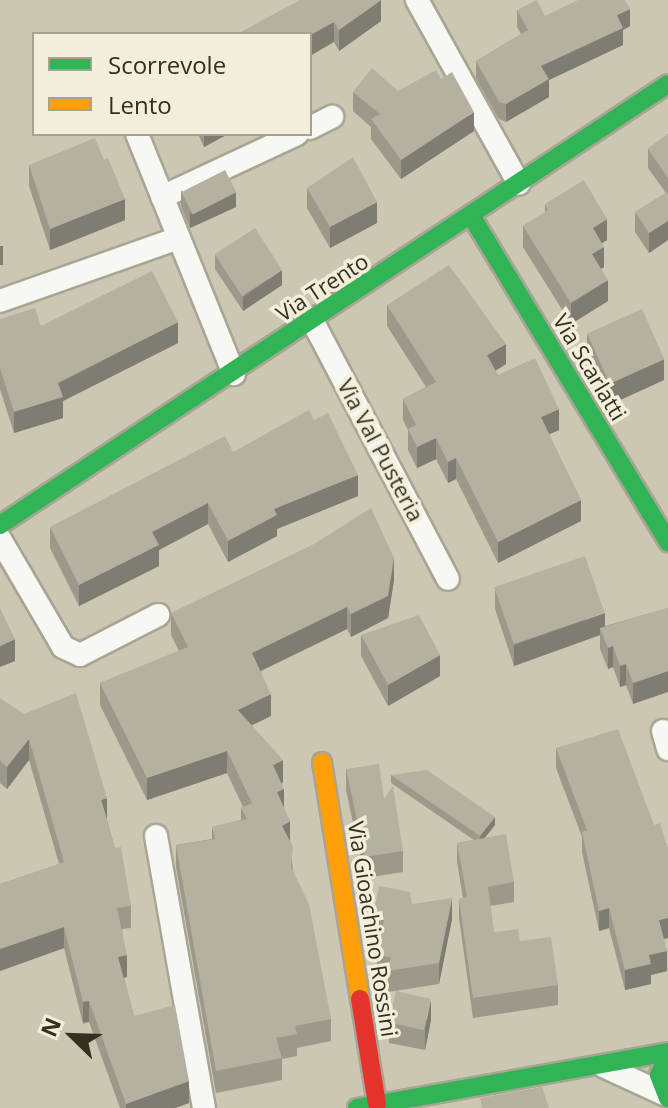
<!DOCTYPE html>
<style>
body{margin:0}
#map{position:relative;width:668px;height:1108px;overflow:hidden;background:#ccc7b2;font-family:"Open Sans",sans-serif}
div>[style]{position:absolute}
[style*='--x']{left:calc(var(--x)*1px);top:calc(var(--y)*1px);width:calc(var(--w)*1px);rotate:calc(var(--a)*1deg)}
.roads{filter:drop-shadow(2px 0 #a8a594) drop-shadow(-2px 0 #a8a594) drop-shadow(0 2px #a8a594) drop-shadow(0 -2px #a8a594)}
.street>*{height:22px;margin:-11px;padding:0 11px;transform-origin:11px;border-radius:11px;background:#f7f7f3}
.fast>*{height:18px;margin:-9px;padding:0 9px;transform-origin:9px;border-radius:9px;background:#30b455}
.slow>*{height:18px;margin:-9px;padding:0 9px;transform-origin:9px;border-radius:9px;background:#ff9f0a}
.jam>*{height:18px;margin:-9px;padding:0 9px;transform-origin:9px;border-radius:9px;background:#e5322d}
.wall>*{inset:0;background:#9c988a}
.shaded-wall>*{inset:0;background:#7f7c71;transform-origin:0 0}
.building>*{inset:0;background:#b5b1a1;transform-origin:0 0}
span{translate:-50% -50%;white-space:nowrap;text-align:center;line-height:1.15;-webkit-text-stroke:7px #f2eedb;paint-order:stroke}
.street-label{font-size:22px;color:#333021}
.legend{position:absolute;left:32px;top:32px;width:280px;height:104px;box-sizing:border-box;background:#f2eedb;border:2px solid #a6a291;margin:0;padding:10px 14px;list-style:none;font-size:24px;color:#333021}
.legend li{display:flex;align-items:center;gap:16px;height:40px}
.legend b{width:40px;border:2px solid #a6a291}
.north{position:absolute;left:32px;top:996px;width:80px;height:80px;-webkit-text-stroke:6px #f2eedb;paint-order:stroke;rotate:293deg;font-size:22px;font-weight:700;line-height:32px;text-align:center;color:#333021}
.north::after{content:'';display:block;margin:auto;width:28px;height:36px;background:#333021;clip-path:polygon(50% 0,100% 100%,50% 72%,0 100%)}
</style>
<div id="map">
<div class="roads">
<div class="street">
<div style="--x:417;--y:0;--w:210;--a:61"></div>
<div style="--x:310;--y:128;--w:25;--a:-27"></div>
<div style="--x:137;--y:134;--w:259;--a:68"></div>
<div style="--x:162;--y:197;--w:149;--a:-25"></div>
<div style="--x:0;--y:301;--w:187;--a:-19.4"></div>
<div style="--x:313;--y:322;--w:290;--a:62.3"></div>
<div style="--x:0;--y:539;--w:125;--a:59.7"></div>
<div style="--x:63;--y:647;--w:19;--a:25"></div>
<div style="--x:80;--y:655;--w:88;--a:-27.1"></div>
<div style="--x:663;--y:731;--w:19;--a:74"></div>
<div style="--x:156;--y:836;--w:276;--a:80"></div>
<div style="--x:603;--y:1066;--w:67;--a:24.7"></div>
</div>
<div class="fast">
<div style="--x:472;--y:217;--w:380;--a:58.9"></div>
<div style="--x:0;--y:525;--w:800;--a:-33.43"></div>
<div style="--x:668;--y:1056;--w:21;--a:115"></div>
<div style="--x:659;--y:1075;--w:25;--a:69"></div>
<div style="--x:357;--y:1108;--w:316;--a:-10.2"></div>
</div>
<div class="slow">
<div style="--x:322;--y:762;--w:240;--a:80.9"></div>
</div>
<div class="jam">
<div style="--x:360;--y:999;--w:106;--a:80.8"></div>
</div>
</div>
<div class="wall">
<div style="clip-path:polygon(300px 0,381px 21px,339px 51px,334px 42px)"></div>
<div style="clip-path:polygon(517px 10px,545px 16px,630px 26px,623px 30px,623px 45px,549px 80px,549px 97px,506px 122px,499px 119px,476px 78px,476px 61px,521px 34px,517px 27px)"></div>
<div style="clip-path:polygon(398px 91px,474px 131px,401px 179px,371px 139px,371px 127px,353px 111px,353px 92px)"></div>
<div style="clip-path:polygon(198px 134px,228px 134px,204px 147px)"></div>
<div style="clip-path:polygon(668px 134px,668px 240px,649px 253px,635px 232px,635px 212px,666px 193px,648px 168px,648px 149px)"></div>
<div style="clip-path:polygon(104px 160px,125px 220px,50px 250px,29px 186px,29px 165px)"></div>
<div style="clip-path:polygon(307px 188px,377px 223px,330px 248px,307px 208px)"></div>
<div style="clip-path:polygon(181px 191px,236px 207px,190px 228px,181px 206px)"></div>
<div style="clip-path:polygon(545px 204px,607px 240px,602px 243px,604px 267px,601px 269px,608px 301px,571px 324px,523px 247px,523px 226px,545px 213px)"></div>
<div style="clip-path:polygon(215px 255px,282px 285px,243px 311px,215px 269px)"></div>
<div style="clip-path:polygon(387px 305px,506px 364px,495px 371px,498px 375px,559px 430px,549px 434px,581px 521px,498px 563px,456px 479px,448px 483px,436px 459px,417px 468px,408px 450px,408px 430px,403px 420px,403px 399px,426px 387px,387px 326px)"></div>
<div style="clip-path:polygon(0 319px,41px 326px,178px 343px,63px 401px,63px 418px,14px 433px,0 389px)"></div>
<div style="clip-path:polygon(587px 334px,664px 380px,609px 405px,587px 355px)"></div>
<div style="clip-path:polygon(314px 420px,358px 496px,277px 529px,277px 536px,228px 562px,208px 524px,159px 550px,159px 566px,79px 606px,50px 548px,50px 527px)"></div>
<div style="clip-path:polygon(394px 580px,388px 618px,351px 637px,347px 629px,261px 671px,271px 716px,252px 725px,283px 782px,282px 783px,284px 809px,290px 842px,293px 870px,331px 1019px,331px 1041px,297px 1048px,297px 1056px,282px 1059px,282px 1080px,216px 1093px,176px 867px,176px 845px,212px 839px,212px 827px,241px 820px,241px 808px,243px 807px,227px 773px,147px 800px,100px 705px,100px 683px,179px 651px,171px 635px,171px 613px)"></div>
<div style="clip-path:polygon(495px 588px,605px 626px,668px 608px,633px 704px,626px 685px,620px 687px,613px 667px,608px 669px,600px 649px,600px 635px,514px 666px,495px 609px)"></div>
<div style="clip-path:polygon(361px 635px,440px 676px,388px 706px,361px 656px)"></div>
<div style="clip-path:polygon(0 698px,107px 820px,131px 906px,131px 928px,122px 929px,127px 977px,124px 978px,134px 1016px,189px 1103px,175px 1108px,120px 1108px,89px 1022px,83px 1024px,64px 948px,0 971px,0 884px,59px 864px,29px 760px,7px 789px,0 783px)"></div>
<div style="clip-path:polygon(556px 748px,654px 825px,668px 849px,668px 938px,664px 939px,667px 971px,651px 975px,651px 984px,625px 990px,609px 928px,599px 931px,582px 852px,582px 837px,556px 768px)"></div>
<div style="clip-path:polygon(346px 769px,384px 799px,403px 851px,403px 872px,365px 878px,346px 790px)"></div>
<div style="clip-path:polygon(391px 775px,495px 825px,484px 838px,514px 882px,514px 902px,490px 906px,494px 932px,520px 941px,558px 985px,558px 1005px,473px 1018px,459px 918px,459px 899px,463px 898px,457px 862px,457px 843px,474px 840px,391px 783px)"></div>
<div style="clip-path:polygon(412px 904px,452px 919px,439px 984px,388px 992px,388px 978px,377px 976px,377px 955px,380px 939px,373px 937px,373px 916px)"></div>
<div style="clip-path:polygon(431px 1020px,425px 1050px,389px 1043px,389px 1022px)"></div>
</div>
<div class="shaded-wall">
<div style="clip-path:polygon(381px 0,381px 21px,339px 51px,339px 30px)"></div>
<div style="clip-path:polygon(630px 9px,630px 26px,623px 30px,623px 45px,549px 80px,549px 97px,506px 122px,506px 104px,541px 66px,617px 15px)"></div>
<div style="clip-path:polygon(334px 22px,334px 42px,310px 56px,310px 35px)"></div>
<div style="clip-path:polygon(474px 112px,474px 131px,401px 179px,401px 160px)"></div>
<div style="clip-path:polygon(204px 134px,228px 134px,204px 147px)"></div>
<div style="clip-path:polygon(236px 192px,236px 207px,190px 228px,190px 214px)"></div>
<div style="clip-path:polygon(125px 199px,125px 220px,50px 250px,50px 229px)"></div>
<div style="clip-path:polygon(377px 202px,377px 223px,330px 248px,330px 227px)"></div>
<div style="clip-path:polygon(607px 219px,607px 240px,593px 249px,593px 228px)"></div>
<div style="clip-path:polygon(668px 221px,668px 240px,649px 253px,649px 233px)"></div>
<div style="left:3px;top:246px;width:19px;height:3px;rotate:90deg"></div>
<div style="clip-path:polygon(604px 247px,604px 267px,592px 275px,592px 254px)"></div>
<div style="clip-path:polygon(282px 270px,282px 285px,243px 311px,243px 297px)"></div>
<div style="clip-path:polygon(608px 280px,608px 301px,571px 324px,571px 303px)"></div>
<div style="clip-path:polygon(178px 322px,178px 343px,63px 401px,63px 418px,14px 433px,14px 412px,58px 383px)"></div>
<div style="clip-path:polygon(506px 344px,506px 364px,487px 376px,487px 355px)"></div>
<div style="clip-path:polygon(664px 359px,664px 380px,609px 405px,609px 384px)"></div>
<div style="clip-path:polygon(559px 409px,559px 430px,541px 438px,541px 417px)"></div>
<div style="clip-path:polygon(436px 438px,436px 459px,417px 468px,417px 447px)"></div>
<div style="clip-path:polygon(456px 458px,456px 479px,448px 483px,448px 462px)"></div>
<div style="clip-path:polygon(358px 475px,358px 496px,277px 529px,277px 536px,228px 562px,228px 541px,274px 509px)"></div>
<div style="clip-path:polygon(581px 500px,581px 521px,498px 563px,498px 542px)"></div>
<div style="clip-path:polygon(208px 503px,208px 524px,159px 550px,159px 566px,79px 606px,79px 585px,152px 532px)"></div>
<div style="clip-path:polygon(394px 558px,394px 580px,388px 618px,351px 637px,351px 614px)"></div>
<div style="clip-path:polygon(347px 607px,347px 629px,252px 675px,252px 653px)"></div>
<div style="clip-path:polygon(605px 613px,605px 634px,600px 628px,600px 635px,514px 666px,514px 645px)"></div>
<div style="clip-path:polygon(15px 639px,15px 661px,0 667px,0 646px)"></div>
<div style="clip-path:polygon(613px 646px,613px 667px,608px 669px,608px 648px)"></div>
<div style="clip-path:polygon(440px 655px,440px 676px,388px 706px,388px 685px)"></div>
<div style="clip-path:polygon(626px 664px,626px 685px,620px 687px,620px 666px)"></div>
<div style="clip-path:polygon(668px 671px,668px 692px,633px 704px,633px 683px)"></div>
<div style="clip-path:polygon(271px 694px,271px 716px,238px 732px,238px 710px)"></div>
<div style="clip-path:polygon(29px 739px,29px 760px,7px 789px,7px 767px)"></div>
<div style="clip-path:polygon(227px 751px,227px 773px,147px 800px,147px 778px)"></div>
<div style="clip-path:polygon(283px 760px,283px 782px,273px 787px,273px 765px)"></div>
<div style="clip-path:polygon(284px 789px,284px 811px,277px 792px)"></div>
<div style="clip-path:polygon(107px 798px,107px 820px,101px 800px)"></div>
<div style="clip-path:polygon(495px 817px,495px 825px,480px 844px,480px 836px)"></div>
<div style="clip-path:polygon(290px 821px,290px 844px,282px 826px)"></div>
<div style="clip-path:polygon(452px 898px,452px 919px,439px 984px,439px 963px)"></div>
<div style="clip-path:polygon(609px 908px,609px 928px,599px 931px,599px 911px)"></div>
<div style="clip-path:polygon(668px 918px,668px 938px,659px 940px,659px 920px)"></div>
<div style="clip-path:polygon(64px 927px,64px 948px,0 971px,0 949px)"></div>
<div style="clip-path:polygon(667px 951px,667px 971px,651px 975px,651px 984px,625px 990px,625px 970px,649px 955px)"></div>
<div style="clip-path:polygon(127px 955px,127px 977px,118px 979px,118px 957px)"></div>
<div style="clip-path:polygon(431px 999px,431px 1020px,425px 1050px,425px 1029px)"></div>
<div style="left:89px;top:1001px;width:21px;height:6px;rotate:90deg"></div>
<div style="clip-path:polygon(189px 1081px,189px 1103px,175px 1108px,126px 1108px,126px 1104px)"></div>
</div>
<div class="building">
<div style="clip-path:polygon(300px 0,381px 0,339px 30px,334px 22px,310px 35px,310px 34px,237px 34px)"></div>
<div style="clip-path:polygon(537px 0,545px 16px,578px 0,625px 0,630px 9px,617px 15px,623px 28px,541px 66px,549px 79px,506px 104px,499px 102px,476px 61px,528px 30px,517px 10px)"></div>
<div style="clip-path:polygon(372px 68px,398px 91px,436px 70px,441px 79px,452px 72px,474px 112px,401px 160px,371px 119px,380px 114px,353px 92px)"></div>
<div style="clip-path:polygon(668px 134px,668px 178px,648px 149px)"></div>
<div style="clip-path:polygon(95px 138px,104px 160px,108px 158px,125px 199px,50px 229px,29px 165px)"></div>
<div style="clip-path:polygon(353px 157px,377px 202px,330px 227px,307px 188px)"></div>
<div style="left:225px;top:170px;width:25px;height:49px;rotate:63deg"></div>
<div style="clip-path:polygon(584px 180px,607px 219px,593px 228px,604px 247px,592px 254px,608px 280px,571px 303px,523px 226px,548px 210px,545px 204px)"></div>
<div style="clip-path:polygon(668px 192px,668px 221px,649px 233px,635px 212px)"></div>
<div style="left:255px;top:228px;width:50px;height:48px;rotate:57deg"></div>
<div style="clip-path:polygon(449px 265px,506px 344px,487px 355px,498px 375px,535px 358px,559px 409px,541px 417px,581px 500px,498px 542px,456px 458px,448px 462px,436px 438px,417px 447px,408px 429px,416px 425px,403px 399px,436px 382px,387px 305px)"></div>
<div style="clip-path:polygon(152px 271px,178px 322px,58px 383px,63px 397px,14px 412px,0 368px,0 319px,35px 308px,41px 326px)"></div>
<div style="left:642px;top:309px;width:55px;height:60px;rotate:66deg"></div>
<div style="clip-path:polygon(309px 410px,314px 420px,328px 413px,358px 475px,274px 509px,277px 515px,228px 541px,208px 503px,152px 532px,159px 545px,79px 585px,50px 527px,225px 436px,233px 452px)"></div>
<div style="clip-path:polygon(371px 508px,394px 558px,388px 596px,351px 614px,347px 607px,252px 653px,271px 694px,238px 710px,283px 760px,273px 765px,284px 789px,277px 792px,290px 821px,282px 826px,293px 847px,291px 867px,309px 904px,331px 1019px,295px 1026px,297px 1034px,276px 1038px,282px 1058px,216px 1071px,176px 845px,215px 839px,212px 827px,247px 819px,241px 808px,252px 803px,227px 751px,147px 778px,100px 683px,188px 647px,171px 613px,314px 544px)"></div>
<div style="left:585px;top:556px;width:60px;height:96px;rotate:71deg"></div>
<div style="clip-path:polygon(0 608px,15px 639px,0 646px)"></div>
<div style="clip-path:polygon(668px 608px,668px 671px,633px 683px,626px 664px,620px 666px,613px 646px,608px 648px,600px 628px)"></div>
<div style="clip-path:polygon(419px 615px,440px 655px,388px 685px,361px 635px)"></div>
<div style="clip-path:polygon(76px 693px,107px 798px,101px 800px,115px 848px,121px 847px,131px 906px,117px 908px,127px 955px,118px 957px,134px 1016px,175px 1005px,189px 1081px,126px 1104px,89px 1001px,83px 1002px,64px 927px,0 949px,0 884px,64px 862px,29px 739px,7px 767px,0 761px,0 698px,24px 714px)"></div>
<div style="clip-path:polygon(618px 729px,654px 825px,660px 823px,668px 849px,668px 918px,659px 920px,667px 951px,649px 955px,651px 964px,625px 970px,609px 908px,599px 911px,582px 832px,587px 830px,556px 748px)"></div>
<div style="clip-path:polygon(379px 764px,384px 799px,393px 786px,403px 851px,365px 857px,346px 769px)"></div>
<div style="clip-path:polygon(427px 770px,495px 817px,480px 836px,391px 775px)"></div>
<div style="clip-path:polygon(506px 834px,514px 882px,488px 887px,494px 932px,518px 929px,520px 941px,551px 937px,558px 985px,473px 998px,459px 899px,467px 897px,457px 843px)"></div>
<div style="clip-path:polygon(379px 886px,410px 892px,412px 904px,452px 898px,439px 963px,388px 971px,391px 957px,377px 955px,384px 919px,373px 916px)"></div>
<div style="left:396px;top:991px;width:36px;height:32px;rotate:13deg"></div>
<div style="clip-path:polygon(542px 1087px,549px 1108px,482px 1108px,480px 1098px)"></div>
</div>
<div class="street-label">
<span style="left:322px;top:287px;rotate:-33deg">Via Trento</span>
<span style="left:590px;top:367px;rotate:59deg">Via Scarlatti</span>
<span style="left:381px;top:450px;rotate:62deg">Via Val Pusteria</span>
<span style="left:373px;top:929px;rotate:81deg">Via Gioachino Rossini</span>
</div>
<ul class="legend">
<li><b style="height:10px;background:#30b455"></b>Scorrevole</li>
<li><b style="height:10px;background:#ff9f0a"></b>Lento</li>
</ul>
<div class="north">N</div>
</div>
